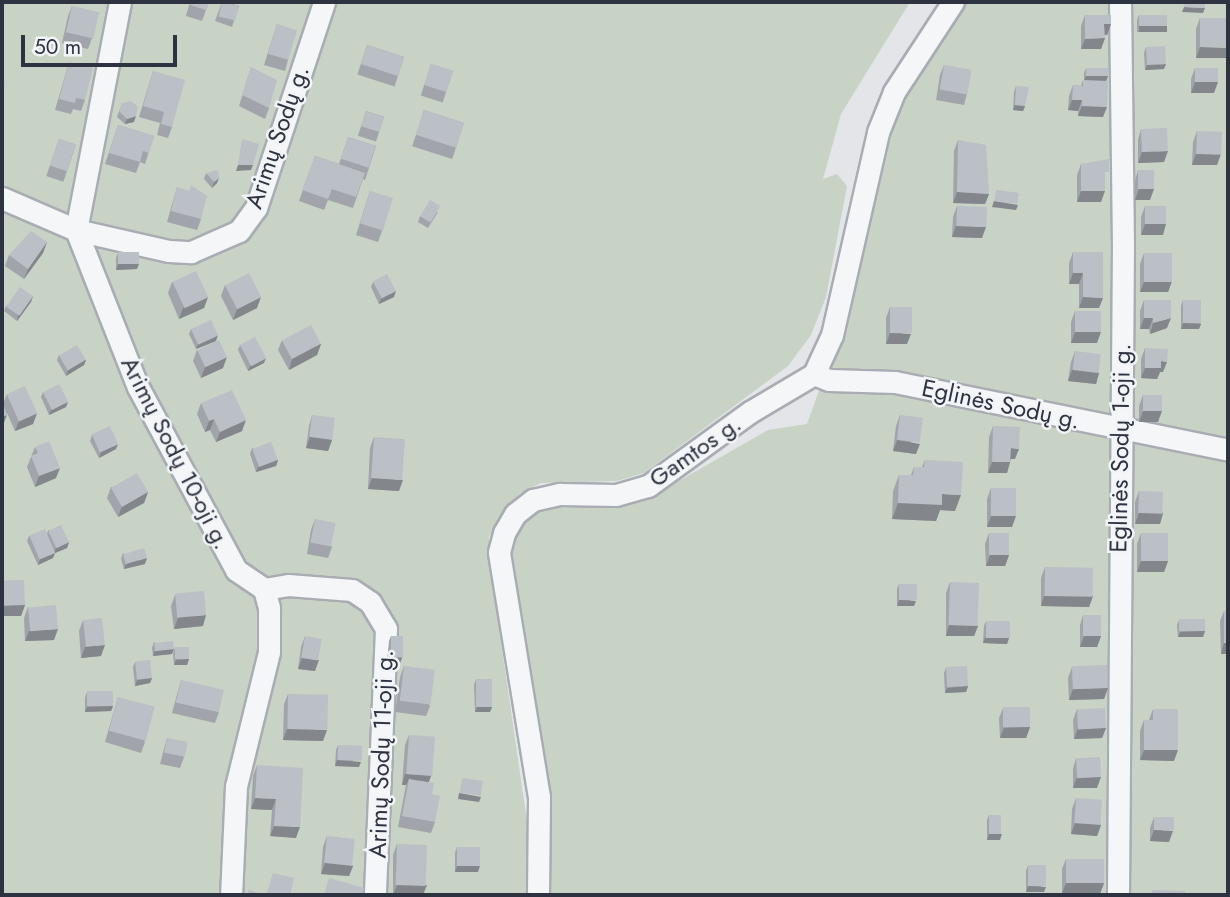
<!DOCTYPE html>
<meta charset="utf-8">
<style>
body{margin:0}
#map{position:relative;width:1230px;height:897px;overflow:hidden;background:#e3e5e9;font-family:Jost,sans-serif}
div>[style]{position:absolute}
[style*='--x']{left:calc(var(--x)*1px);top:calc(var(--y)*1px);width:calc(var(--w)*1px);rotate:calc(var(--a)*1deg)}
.green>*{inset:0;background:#c8d2c5}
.roads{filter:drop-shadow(2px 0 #a9acb3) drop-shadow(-2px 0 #a9acb3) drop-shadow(0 2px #a9acb3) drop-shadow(0 -2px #a9acb3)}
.street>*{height:21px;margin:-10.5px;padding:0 10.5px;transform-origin:10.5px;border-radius:10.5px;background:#f5f6f8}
.wall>*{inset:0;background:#a1a4aa;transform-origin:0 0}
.shaded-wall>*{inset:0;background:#83868b;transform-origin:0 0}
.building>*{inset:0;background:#bbbfc6;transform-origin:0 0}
span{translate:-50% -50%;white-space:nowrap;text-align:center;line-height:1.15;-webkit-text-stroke:5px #f2f4f7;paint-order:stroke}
.street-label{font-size:24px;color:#2d3340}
.frame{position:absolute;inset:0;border:4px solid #2d3340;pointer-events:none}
.scale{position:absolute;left:21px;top:35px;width:156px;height:32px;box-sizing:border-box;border:4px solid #2d3340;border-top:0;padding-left:9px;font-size:21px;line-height:24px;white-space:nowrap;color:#2d3340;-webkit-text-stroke:5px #f2f4f7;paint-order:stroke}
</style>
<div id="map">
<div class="green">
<div style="clip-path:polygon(2px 2px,910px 2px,841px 114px,823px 179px,837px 174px,847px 186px,826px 297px,811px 335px,788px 366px,644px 473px,617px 481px,541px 483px,519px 494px,489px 537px,489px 559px,530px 842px,526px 895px,2px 895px)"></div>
<div style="clip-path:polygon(961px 2px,1228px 2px,1228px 895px,547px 895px,548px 820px,511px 547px,515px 532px,525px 517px,542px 506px,562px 501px,614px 506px,644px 501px,768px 430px,807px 424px,854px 293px,878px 152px,896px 104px)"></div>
</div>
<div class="roads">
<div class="street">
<div style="--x:120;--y:2;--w:232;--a:100.9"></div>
<div style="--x:76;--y:230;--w:169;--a:68.5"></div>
<div style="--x:138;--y:387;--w:208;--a:61.8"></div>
<div style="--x:236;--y:570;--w:34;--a:34"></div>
<div style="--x:264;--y:589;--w:20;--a:75"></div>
<div style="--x:269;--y:608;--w:44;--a:90"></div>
<div style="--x:269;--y:652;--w:138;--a:103.8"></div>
<div style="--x:236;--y:786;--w:109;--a:92.6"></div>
<div style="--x:2;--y:198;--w:81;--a:23.4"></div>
<div style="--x:76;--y:230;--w:95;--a:12.7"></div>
<div style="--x:169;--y:251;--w:22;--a:3"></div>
<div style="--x:191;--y:252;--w:52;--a:-23.6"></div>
<div style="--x:239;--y:231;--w:29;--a:-54"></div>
<div style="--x:256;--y:208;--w:217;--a:-71.7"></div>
<div style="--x:814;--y:374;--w:16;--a:22"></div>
<div style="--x:829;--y:380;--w:66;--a:1.7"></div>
<div style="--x:895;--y:382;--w:340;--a:11.5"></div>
<div style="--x:264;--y:589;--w:24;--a:-9"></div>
<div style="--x:288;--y:585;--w:64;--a:4.5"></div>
<div style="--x:352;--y:590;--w:22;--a:34"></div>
<div style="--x:370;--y:602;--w:31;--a:59"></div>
<div style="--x:386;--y:629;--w:266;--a:92.4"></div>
<div style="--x:538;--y:895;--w:98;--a:-89.4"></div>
<div style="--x:539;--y:797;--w:248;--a:-99.3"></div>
<div style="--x:499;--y:552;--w:20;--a:-75"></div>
<div style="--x:504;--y:533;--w:22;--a:-60"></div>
<div style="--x:515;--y:514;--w:23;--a:-38"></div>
<div style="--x:533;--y:500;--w:28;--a:-13"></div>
<div style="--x:560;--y:494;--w:56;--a:1"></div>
<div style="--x:616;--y:495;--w:33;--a:-16"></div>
<div style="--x:648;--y:486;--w:126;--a:-36"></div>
<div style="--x:750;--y:412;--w:74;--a:-30.7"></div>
<div style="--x:814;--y:374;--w:43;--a:-65.2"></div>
<div style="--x:832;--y:335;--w:208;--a:-77.2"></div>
<div style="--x:878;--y:132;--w:43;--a:-68.2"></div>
<div style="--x:894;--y:92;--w:108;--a:-56.8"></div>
<div style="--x:1118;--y:895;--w:649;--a:-89.56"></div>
<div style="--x:1123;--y:246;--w:244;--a:-90.7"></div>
</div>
</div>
<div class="wall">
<div style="clip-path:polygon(190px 2px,209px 2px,202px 21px,186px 16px)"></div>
<div style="clip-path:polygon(222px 2px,229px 2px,229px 3px,239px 6px,232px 27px,215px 21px)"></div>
<div style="clip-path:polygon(72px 6px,92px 38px,88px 49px,62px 43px,68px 16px)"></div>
<div style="clip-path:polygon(1085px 15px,1111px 24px,1107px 35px,1105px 35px,1105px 38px,1101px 49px,1081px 49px,1081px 26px)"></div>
<div style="clip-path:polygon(1139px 15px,1165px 32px,1137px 32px,1137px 20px)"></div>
<div style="clip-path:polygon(1200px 18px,1228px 18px,1196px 58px,1196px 29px)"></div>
<div style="clip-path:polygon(277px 24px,288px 60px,285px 71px,264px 65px)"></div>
<div style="left:367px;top:45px;width:39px;height:31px;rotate:18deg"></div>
<div style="clip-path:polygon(1146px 47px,1164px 69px,1145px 70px,1144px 53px)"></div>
<div style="clip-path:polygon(69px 62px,85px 100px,81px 111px,73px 109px,71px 114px,55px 110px)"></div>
<div style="left:431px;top:64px;width:23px;height:33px;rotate:18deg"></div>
<div style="clip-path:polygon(944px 65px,967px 94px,964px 105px,936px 100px,940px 75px)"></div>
<div style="clip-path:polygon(251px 67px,269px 108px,265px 119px,239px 106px)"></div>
<div style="clip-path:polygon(1086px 68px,1106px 81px,1103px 117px,1078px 116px,1078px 111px,1068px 110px,1069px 96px,1073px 85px,1081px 86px,1083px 80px,1084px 80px,1084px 73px)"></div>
<div style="clip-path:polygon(1195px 68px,1214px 93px,1191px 93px,1191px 79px)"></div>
<div style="clip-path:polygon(153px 71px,172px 127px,168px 138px,157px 135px,160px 123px,139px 117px)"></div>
<div style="clip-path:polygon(1016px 86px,1025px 106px,1023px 111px,1013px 110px,1014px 92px)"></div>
<div style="clip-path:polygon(122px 103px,134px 122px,125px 124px,117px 117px)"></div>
<div style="left:424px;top:110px;width:42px;height:38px;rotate:18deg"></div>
<div style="left:366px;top:111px;width:19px;height:26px;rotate:18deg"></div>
<div style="clip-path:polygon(118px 125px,154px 136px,145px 164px,140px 162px,136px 173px,105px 164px)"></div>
<div style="clip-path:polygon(1141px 129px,1164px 162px,1138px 163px,1138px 140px)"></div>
<div style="clip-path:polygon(1197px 131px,1217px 165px,1192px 165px,1193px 142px)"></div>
<div style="clip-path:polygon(348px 137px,376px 146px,365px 180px,363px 179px,353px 208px,328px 200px,324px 210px,299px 201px,315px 156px,339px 164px)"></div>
<div style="left:59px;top:139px;width:18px;height:39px;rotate:19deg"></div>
<div style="clip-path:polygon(958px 140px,989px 194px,985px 204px,953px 203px,954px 151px)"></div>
<div style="clip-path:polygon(1081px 164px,1105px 182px,1101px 202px,1077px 202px,1077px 175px)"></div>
<div style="clip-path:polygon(1138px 170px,1150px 200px,1135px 200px,1135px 181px)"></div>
<div style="clip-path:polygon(206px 173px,217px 183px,212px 188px,204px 179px)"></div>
<div style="clip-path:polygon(177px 187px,201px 219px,197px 230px,167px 222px)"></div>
<div style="clip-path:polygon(370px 191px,382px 231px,378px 242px,356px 235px)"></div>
<div style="clip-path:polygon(957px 206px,982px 238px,952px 237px,953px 217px)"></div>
<div style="clip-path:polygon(1145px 206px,1163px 235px,1141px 235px,1141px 217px)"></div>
<div style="clip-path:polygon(438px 212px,428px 228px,418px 222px,420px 216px)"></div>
<div style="clip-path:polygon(47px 242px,43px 253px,24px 279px,5px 266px,9px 255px)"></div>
<div style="clip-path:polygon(1073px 252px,1099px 308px,1079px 308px,1079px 284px,1069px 284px,1069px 263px)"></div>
<div style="clip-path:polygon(118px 253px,137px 269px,116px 270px,116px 258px)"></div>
<div style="clip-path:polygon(1144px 253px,1172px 281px,1168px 292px,1140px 292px,1140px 264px)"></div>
<div style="clip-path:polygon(172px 282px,208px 297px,204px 308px,179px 319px,168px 293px)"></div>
<div style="clip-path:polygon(373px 282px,394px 297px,379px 304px,371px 287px)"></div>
<div style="clip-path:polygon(225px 285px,257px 308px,233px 320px,221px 296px)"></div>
<div style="clip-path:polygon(33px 296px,31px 302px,17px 321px,4px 311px,6px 306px)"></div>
<div style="clip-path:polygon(1144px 300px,1167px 328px,1150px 334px,1149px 329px,1140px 329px,1140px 311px)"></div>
<div style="clip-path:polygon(1183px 300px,1201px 324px,1199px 329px,1181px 329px,1181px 306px)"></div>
<div style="clip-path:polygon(890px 307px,907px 344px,886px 344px,886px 318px)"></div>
<div style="clip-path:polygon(1075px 311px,1097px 343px,1071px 343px,1071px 322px)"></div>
<div style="clip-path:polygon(191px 329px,216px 341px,196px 349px,189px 334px)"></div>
<div style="clip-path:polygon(282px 340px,321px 344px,317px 355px,289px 370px,278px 350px)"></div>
<div style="clip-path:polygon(240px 345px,264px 363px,248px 371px,238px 350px)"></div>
<div style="clip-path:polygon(1145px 348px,1163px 372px,1160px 372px,1157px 379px,1141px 378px,1141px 359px)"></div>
<div style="clip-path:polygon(197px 350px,223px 368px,201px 378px,193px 361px)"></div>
<div style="clip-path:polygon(1075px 351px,1099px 373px,1096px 384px,1068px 381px,1071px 362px)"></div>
<div style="clip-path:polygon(59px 355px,86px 360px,84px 365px,66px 376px,57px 360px)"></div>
<div style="clip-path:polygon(43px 392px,66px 407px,49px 415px,41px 397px)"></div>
<div style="clip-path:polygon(7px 394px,37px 413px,33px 424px,15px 431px,7px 413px,3px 425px,2px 426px,2px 401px,3px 404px)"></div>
<div style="clip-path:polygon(1143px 395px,1158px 422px,1139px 422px,1139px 406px)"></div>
<div style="clip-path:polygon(201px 403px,242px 431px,216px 442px,210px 430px,205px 432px,197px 414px)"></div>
<div style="clip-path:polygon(312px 415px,332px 440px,328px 451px,306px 448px,309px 426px)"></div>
<div style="clip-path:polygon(900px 415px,916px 454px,893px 451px,896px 426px)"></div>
<div style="clip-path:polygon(993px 426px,1015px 459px,1011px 459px,1007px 473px,988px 473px,989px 437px)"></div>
<div style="clip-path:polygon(92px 435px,116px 449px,99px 458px,90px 441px)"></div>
<div style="clip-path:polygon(374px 437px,399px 491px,368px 489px,370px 448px)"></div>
<div style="clip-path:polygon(35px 447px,56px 478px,35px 487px,27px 467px)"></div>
<div style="clip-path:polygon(252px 448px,278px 460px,276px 466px,256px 472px,250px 454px)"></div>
<div style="clip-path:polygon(925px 460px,955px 511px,940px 510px,936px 521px,892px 519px,893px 491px,899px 475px,911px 475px,914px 467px,922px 467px)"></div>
<div style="clip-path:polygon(111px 487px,148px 492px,144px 503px,118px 517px,107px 498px)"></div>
<div style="clip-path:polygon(991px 488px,1012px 527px,987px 527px,987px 499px)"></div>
<div style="clip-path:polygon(1139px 491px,1163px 513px,1160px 524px,1135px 524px,1135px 502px)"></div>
<div style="clip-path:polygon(315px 519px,332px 547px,328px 558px,307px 554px,311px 530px)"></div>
<div style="clip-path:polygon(48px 530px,69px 542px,67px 548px,55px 553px,53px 558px,38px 565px,27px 541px,29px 536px,47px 535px)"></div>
<div style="clip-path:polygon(989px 533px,1009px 555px,1005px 566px,986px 566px,985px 544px)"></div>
<div style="clip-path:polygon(1141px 533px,1168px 561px,1164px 572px,1137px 572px,1137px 544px)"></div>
<div style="clip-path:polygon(123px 553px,145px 564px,124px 569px,121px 559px)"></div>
<div style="clip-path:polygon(1045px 567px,1093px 596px,1089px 607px,1041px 606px,1041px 578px)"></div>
<div style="clip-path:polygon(3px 581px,25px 605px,21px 616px,2px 616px,2px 585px)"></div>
<div style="clip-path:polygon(950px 582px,978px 626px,974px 636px,946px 636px,946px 593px)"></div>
<div style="clip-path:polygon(899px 584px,914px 606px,897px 606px,897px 589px)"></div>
<div style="clip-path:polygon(175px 595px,203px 626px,174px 629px,171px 606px)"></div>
<div style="clip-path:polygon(28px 607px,54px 640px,25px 641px,24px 618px)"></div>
<div style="clip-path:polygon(1224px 611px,1228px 611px,1228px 654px,1221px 654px,1220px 621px)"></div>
<div style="clip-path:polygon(1083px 615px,1101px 636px,1097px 647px,1080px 647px,1080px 625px)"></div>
<div style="clip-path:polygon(83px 620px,101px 656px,81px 658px,79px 631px)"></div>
<div style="clip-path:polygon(1179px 620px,1205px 631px,1203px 637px,1178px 637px,1177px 625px)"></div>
<div style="clip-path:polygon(986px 621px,1009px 638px,1007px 644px,983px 643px,984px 626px)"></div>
<div style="clip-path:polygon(305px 636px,315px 671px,298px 669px,301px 647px)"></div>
<div style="clip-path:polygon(391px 636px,402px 658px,400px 663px,387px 662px,389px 641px)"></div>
<div style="clip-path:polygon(154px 642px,172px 654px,153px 656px,152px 648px)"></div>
<div style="clip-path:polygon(175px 648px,189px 659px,187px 665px,174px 665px,173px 653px)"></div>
<div style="clip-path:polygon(135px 662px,152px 678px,150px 683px,135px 686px,133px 667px)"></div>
<div style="clip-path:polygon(404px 666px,430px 706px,426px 716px,395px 712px,400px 677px)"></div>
<div style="clip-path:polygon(1072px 667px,1108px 688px,1104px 699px,1069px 700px,1068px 678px)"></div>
<div style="clip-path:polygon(946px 668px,968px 686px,966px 692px,945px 693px,944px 673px)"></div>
<div style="clip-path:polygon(476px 679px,492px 707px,490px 712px,475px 712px,474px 685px)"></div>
<div style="clip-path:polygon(181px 680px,219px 712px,215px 723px,172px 713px)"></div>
<div style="clip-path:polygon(87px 692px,113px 706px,111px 711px,85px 712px,85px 698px)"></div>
<div style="clip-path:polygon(288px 694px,323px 741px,283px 740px,284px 704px)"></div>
<div style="clip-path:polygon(118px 697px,145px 742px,141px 753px,105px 742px)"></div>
<div style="clip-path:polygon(1003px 708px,1030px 727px,1026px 738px,1000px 738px,999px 718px)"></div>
<div style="clip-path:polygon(1077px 709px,1106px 728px,1102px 738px,1074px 739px,1073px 720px)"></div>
<div style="clip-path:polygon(1153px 709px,1174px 761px,1140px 760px,1140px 731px,1144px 720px,1149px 720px)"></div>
<div style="clip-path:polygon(1228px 711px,1228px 735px,1227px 715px)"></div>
<div style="clip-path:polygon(409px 735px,431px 776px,429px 782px,435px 822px,431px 833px,398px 827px,406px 785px,402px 785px,405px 745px)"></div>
<div style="clip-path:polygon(167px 738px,184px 757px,180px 768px,160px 764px,164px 749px)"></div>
<div style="clip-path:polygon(338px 745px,359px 767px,335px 766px,336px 750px)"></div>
<div style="clip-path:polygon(1076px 758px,1097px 788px,1073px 788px,1073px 769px)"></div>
<div style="clip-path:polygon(257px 765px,296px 838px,270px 836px,272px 810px,251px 809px,253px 776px)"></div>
<div style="clip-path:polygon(1076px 798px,1101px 825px,1097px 836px,1071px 834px,1072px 809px)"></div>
<div style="clip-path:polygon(989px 815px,1000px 840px,987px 840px,987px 820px)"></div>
<div style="clip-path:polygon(1154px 817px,1169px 842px,1150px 841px,1150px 828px)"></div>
<div style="clip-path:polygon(327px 836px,353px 866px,349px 876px,321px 874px,323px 847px)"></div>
<div style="clip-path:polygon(397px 844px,423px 895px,393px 895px,393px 855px)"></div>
<div style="clip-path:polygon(457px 847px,478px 872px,455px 872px,455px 853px)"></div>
<div style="clip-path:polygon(1066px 859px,1104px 883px,1100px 894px,1062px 893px,1062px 869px)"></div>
<div style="clip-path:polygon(1028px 865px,1044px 892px,1026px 892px,1026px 871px)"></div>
</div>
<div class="shaded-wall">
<div style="clip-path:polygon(1184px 7px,1205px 8px,1203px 13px,1182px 12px)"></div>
<div style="clip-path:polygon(1104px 24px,1111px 24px,1107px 35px,1100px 35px)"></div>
<div style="left:1139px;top:26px;width:28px;height:6px"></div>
<div style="clip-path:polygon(1105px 38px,1101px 49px,1081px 49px,1085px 39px)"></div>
<div style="clip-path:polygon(1200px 47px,1228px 48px,1228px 58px,1196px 58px)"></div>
<div style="clip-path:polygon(1166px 64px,1164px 69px,1145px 70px,1147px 65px)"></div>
<div style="clip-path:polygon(1086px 76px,1108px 76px,1106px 82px,1084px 81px)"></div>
<div style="clip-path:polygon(1195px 82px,1218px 82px,1214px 93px,1191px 93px)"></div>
<div style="clip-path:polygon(1072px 100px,1082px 100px,1078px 111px,1068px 110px)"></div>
<div style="clip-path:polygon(1015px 105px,1025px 106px,1023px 111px,1013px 110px)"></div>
<div style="clip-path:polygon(1082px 106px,1107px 107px,1103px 117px,1078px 116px)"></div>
<div style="clip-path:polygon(136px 116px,134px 122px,125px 124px,127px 119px)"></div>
<div style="clip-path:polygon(1168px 151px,1164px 162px,1138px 163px,1142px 152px)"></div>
<div style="clip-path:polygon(1196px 154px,1221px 154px,1217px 165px,1192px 165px)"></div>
<div style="clip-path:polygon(238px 165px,253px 165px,251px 170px,236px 171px)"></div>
<div style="clip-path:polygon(219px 178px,217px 183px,212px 188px,214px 182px)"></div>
<div style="clip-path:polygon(1139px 189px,1154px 189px,1150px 200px,1135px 200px)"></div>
<div style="clip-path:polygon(1081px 191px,1105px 191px,1101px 202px,1077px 202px)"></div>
<div style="clip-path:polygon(957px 192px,989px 194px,985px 204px,953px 203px)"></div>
<div style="clip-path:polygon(994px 201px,1018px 205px,1016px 210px,992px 207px)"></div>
<div style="clip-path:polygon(1145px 224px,1166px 224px,1163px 235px,1141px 235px)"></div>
<div style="clip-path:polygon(956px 226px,986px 227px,982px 238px,952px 237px)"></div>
<div style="clip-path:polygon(47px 242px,43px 253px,24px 279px,28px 269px)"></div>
<div style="clip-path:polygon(118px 264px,139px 264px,137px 269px,116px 270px)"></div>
<div style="clip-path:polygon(1073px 273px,1083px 273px,1079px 284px,1069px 284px)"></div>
<div style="clip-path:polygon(1172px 281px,1168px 292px,1140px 292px,1144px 282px)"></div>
<div style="clip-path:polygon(396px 291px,394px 297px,379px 304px,381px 299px)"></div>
<div style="clip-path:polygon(33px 296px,31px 302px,17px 321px,18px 315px)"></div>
<div style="clip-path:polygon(208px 297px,204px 308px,179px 319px,183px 308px)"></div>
<div style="clip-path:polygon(261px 297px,257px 308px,233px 320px,237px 309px)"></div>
<div style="clip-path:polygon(1083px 297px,1103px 298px,1099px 308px,1079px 308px)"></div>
<div style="clip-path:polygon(1144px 318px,1153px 318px,1149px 329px,1140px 329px)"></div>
<div style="clip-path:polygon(1171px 318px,1167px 328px,1150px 334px,1153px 323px)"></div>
<div style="clip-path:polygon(1183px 323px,1201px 324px,1199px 329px,1181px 329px)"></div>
<div style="clip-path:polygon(1075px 332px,1101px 332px,1097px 343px,1071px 343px)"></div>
<div style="clip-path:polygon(890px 333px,911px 334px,907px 344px,886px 344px)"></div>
<div style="clip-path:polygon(218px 335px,216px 341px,196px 349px,198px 344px)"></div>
<div style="clip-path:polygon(321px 344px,317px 355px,289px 370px,292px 359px)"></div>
<div style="clip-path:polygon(227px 357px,223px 368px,201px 378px,205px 367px)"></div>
<div style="clip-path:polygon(266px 358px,264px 363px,248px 371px,250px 366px)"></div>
<div style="clip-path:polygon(86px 360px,84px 365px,66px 376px,68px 370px)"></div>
<div style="clip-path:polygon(1161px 361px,1167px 362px,1163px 372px,1160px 372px,1157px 379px,1141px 378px,1145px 368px)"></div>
<div style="clip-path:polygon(1072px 370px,1099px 373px,1096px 384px,1068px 381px)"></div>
<div style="clip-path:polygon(68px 402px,66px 407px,49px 415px,51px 410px)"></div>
<div style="clip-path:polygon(1143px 411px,1162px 411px,1158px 422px,1139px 422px)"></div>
<div style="clip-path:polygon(37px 413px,33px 424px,15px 431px,19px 421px)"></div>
<div style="clip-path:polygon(7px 415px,3px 425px,2px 426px,2px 417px)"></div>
<div style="clip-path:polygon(214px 419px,210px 430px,205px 432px,209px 421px)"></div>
<div style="clip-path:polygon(246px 420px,242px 431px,216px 442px,220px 432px)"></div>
<div style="clip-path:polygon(310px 437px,332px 440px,328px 451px,306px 448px)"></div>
<div style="clip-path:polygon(897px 440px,920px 444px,916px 454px,893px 451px)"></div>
<div style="clip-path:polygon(118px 444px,116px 449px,99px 458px,101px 452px)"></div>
<div style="clip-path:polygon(1011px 448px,1019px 449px,1015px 459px,1007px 459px)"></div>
<div style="clip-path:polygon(278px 460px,276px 466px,256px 472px,258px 467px)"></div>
<div style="clip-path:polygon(992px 462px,1010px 462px,1007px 473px,988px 473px)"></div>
<div style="clip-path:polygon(60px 468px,56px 478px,35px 487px,39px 476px)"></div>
<div style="clip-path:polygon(372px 478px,403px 480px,399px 491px,368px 489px)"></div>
<div style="clip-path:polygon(148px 492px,144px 503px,118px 517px,122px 506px)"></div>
<div style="clip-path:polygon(942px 494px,961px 495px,955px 511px,940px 510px,936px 521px,892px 519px,898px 503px)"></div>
<div style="clip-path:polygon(1139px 513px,1163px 513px,1160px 524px,1135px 524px)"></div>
<div style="clip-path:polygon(991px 516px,1016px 516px,1012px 527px,987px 527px)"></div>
<div style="clip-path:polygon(69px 542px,67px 548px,55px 553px,53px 558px,38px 565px,40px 559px,54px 553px,56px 548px)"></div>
<div style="clip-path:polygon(990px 555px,1009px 555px,1005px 566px,986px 566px)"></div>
<div style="clip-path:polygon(147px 558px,145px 564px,124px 569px,126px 564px)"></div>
<div style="clip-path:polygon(1141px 561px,1168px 561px,1164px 572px,1137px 572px)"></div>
<div style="clip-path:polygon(1044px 596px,1093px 596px,1089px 607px,1041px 606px)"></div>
<div style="clip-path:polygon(899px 600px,916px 601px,914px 606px,897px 606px)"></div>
<div style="clip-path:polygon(4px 605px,25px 605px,21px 616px,2px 616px,2px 611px)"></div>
<div style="clip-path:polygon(206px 615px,203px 626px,174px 629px,178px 618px)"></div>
<div style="clip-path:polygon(949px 625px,978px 626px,974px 636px,946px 636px)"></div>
<div style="clip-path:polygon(58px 629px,54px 640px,25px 641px,29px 631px)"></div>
<div style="clip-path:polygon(1205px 631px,1203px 637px,1178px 637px,1180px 632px)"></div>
<div style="clip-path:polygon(1084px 636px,1101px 636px,1097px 647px,1080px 647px)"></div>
<div style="clip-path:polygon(985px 638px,1009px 638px,1007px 644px,983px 643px)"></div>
<div style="clip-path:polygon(1224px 643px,1228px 643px,1228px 654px,1221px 654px)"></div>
<div style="clip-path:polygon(105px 645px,101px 656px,81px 658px,85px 647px)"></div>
<div style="clip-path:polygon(174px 649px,172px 654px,153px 656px,155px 650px)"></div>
<div style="clip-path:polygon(389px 657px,402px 658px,400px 663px,387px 662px)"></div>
<div style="clip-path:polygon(302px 658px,319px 660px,315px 671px,298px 669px)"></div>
<div style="clip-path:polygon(189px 659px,187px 665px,174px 665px,176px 660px)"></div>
<div style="clip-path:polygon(152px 678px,150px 683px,135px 686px,137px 680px)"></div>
<div style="clip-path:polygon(968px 686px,966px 692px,945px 693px,947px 688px)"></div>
<div style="clip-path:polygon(1108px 688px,1104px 699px,1069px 700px,1073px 689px)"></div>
<div style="clip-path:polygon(113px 706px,111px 711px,85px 712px,87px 707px)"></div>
<div style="clip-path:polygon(477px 707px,492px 707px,490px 712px,475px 712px)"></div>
<div style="clip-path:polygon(1030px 727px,1026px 738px,1000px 738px,1004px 728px)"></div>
<div style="clip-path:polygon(1078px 728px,1106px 728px,1102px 738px,1074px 739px)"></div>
<div style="clip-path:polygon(287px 729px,327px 730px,323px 741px,283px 740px)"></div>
<div style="clip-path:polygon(1144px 750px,1178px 750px,1174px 761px,1140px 760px)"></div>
<div style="clip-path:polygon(337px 760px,361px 762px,359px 767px,335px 766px)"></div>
<div style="clip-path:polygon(405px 774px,431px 776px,427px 787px,409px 779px,406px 785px,402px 785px)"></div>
<div style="clip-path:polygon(1077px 777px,1101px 777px,1097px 788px,1073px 788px)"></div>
<div style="clip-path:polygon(459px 793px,481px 797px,479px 802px,458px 799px)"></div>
<div style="clip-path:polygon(255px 798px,276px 799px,272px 810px,251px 809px)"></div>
<div style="clip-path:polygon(1075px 823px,1101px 825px,1097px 836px,1071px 834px)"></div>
<div style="clip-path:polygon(274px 826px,300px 827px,296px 838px,270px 836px)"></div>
<div style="clip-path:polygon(1154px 830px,1173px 831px,1169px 842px,1150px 841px)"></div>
<div style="clip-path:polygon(989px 834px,1002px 834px,1000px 840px,987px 840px)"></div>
<div style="clip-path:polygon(325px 863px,353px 866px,349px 876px,321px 874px)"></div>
<div style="clip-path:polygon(457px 866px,480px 866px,478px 872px,455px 872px)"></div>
<div style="clip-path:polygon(1066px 883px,1104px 883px,1100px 894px,1062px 893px)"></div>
<div style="clip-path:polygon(397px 885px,427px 885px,423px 895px,393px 895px)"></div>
<div style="clip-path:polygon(1028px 886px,1046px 887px,1044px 892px,1026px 892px)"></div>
</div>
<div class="building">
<div style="clip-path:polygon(191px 2px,209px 2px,206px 10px,190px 5px)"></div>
<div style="left:222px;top:2px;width:17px;height:15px;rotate:13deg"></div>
<div style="clip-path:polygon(1185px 2px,1205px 2px,1205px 8px,1184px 7px)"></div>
<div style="left:72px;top:6px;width:28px;height:27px;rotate:13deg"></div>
<div style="clip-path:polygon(1085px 15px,1111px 15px,1111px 24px,1104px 24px,1105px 38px,1085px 39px)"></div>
<div style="left:1139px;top:15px;width:28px;height:11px"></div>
<div style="left:1200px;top:18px;width:28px;height:29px"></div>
<div style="left:277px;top:24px;width:21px;height:31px;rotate:17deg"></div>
<div style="left:367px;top:45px;width:39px;height:20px;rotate:18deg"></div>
<div style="left:1165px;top:46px;width:18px;height:19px;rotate:87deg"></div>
<div style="clip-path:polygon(69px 62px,93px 68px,85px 100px,76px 98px,75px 103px,59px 99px)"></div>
<div style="left:431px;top:64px;width:23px;height:22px;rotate:18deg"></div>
<div style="left:944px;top:65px;width:28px;height:25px;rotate:10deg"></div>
<div style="clip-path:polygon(251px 67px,277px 80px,269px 108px,242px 95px)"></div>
<div style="left:1086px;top:68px;width:22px;height:8px"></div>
<div style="left:1195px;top:68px;width:23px;height:14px"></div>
<div style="clip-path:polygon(153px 71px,185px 80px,172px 127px,161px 124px,164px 112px,143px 106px)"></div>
<div style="clip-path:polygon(1083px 80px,1108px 81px,1107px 107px,1082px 106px,1082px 100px,1072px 100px,1073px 85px,1083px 86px)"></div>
<div style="clip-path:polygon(2px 83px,5px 84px,2px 95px)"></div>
<div style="clip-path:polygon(1016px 86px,1029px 87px,1025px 106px,1015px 105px)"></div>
<div style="clip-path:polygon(131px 101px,138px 107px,136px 116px,127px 119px,119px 111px,122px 103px)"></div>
<div style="left:424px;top:110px;width:42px;height:26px;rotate:18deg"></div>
<div style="left:366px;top:111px;width:19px;height:16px;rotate:18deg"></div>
<div style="clip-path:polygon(118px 125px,154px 136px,149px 153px,143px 151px,140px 162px,109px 153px)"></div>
<div style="left:1167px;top:128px;width:23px;height:26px;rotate:88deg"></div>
<div style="left:1197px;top:131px;width:25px;height:23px;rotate:2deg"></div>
<div style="left:348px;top:137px;width:29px;height:23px;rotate:18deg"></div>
<div style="left:59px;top:139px;width:18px;height:28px;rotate:19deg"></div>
<div style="clip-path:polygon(242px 139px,259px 144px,253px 165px,238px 165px)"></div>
<div style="clip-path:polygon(958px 140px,986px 145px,989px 194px,957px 192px)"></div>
<div style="clip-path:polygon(315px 156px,365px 173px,356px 197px,332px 189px,328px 199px,302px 190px)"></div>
<div style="clip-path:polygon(1109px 159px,1109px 172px,1105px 172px,1105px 191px,1081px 191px,1081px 164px)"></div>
<div style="clip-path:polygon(218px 170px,219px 178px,214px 182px,206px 173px)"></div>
<div style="left:1138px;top:170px;width:16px;height:19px"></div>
<div style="clip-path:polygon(191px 185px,207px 196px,201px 219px,171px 211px,177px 187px,189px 191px)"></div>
<div style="left:996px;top:190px;width:23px;height:11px;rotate:7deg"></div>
<div style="left:370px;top:191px;width:24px;height:34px;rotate:17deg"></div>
<div style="left:430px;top:200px;width:12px;height:19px;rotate:31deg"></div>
<div style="left:957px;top:206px;width:30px;height:20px;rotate:2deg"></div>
<div style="left:1145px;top:206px;width:21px;height:18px"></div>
<div style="clip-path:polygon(31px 231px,47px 242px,28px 269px,9px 255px)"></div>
<div style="left:139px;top:252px;width:12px;height:21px;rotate:90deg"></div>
<div style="clip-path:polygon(1073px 252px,1103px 252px,1103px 298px,1083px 297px,1083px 273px,1073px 273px)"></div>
<div style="left:1144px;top:253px;width:28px;height:29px"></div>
<div style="left:196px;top:271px;width:29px;height:26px;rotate:65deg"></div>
<div style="left:249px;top:273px;width:27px;height:27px;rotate:63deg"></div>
<div style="left:387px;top:274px;width:19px;height:16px;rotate:62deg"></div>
<div style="left:20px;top:287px;width:16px;height:24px;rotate:35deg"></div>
<div style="clip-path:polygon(1144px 300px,1171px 300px,1171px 318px,1153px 323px,1153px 318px,1144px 318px)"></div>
<div style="left:1183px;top:300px;width:18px;height:23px"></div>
<div style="left:890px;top:307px;width:22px;height:26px"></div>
<div style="left:1075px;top:311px;width:26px;height:21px"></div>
<div style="left:211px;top:320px;width:17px;height:22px;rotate:65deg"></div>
<div style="left:311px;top:325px;width:21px;height:33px;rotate:62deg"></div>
<div style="left:255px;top:337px;width:24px;height:17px;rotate:62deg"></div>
<div style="left:219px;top:340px;width:19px;height:24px;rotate:65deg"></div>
<div style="left:77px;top:345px;width:17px;height:21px;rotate:59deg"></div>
<div style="clip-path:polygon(1145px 348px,1168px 349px,1167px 362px,1161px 361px,1161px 368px,1145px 368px)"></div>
<div style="left:1075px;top:351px;width:26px;height:19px;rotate:7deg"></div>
<div style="left:59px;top:384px;width:20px;height:18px;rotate:63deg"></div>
<div style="left:25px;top:386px;width:30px;height:20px;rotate:66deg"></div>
<div style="clip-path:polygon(232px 390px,246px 420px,220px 432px,214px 419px,209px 421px,201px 403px)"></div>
<div style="left:1143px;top:395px;width:19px;height:16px"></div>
<div style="clip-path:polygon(2px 401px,7px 415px,2px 417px)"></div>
<div style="left:312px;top:415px;width:23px;height:22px;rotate:7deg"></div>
<div style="left:900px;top:415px;width:23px;height:25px;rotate:7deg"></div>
<div style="left:110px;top:426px;width:20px;height:20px;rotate:66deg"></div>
<div style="clip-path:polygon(993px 426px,1020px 427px,1019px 449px,1011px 448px,1010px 462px,992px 462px)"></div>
<div style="left:374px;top:437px;width:31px;height:41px;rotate:4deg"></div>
<div style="clip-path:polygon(49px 441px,60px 468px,39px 476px,31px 456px,38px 453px,35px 447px)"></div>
<div style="left:271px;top:442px;width:19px;height:20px;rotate:69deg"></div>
<div style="clip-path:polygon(925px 460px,963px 462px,961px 495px,942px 494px,942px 505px,898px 503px,899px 475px,913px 475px,914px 467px,924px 467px)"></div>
<div style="left:137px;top:473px;width:22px;height:30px;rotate:60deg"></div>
<div style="left:991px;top:488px;width:25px;height:28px"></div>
<div style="left:1139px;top:491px;width:24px;height:22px;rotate:2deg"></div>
<div style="left:315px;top:519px;width:21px;height:24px;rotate:11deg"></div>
<div style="left:61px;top:525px;width:19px;height:14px;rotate:65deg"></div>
<div style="left:45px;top:529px;width:26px;height:17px;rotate:67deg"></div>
<div style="left:989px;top:533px;width:20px;height:22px"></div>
<div style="left:1141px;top:533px;width:27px;height:28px"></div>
<div style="left:144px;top:548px;width:10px;height:22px;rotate:73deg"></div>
<div style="left:1045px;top:567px;width:48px;height:29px;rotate:1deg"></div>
<div style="left:24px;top:580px;width:25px;height:21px;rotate:88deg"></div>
<div style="left:950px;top:582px;width:29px;height:43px;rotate:2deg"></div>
<div style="left:899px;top:584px;width:18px;height:16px"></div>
<div style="left:204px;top:591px;width:24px;height:29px;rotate:85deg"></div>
<div style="left:56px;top:605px;width:24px;height:28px;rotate:85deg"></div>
<div style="left:1224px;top:611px;width:4px;height:32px"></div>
<div style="left:1083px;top:615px;width:18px;height:21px"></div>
<div style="left:102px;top:618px;width:27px;height:19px;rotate:84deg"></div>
<div style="left:1205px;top:619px;width:12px;height:26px;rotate:90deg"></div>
<div style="left:986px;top:621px;width:24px;height:17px"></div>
<div style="left:305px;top:636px;width:17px;height:22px;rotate:10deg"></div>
<div style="left:391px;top:636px;width:12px;height:21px"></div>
<div style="left:173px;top:641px;width:8px;height:19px;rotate:83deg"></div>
<div style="left:189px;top:647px;width:12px;height:14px;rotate:90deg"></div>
<div style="left:150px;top:660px;width:18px;height:15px;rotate:84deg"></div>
<div style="left:1107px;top:665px;width:23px;height:35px;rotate:88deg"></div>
<div style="left:404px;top:666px;width:31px;height:35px;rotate:7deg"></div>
<div style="left:967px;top:666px;width:20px;height:21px;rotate:87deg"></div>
<div style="left:476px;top:679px;width:16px;height:28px"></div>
<div style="left:181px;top:680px;width:44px;height:23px;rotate:13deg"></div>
<div style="left:113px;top:691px;width:15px;height:26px;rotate:90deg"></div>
<div style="left:288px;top:694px;width:40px;height:35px;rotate:1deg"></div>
<div style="left:118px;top:697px;width:38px;height:35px;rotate:15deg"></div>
<div style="left:1030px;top:707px;width:20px;height:27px;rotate:90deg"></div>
<div style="left:1105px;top:708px;width:20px;height:28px;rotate:87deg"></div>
<div style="clip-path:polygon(1153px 709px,1178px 709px,1178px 750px,1144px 750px,1144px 720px,1153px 720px)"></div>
<div style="left:409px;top:735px;width:26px;height:39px;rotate:4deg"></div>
<div style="left:167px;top:738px;width:21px;height:15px;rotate:11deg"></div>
<div style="left:338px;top:745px;width:24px;height:15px;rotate:2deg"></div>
<div style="left:1100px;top:757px;width:20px;height:24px;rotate:87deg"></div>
<div style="clip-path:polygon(257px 765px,303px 768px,300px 827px,274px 826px,276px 799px,255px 798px)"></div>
<div style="left:462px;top:778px;width:21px;height:15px;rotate:8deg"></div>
<div style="clip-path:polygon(409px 779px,434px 783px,432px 794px,440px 796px,435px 822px,402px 816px)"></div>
<div style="left:1076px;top:798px;width:26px;height:25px;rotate:4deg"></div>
<div style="left:989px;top:815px;width:12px;height:19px"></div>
<div style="left:1154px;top:817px;width:20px;height:13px"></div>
<div style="left:327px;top:836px;width:28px;height:27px;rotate:6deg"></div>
<div style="left:397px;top:844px;width:30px;height:41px;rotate:2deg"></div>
<div style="left:457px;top:847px;width:23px;height:19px"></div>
<div style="left:1066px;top:859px;width:38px;height:24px"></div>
<div style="left:1028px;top:865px;width:18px;height:21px"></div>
<div style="clip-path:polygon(273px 873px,294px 878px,290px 895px,275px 895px,267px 893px)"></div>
<div style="clip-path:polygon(329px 878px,364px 888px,362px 895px,324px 895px)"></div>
<div style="clip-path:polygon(249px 890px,265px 895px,247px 895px)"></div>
<div style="clip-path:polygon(1152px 890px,1185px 891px,1185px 895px,1152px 895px)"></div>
</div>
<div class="street-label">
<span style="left:277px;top:137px;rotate:-71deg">Arimų Sodų g.</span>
<span style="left:1001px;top:404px;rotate:12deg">Eglinės Sodų g.</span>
<span style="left:1120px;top:448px;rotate:-89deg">Eglinės Sodų 1-oji g.</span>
<span style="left:695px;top:451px;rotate:-35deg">Gamtos g.</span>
<span style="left:176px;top:453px;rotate:63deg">Arimų Sodų 10-oji g.</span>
<span style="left:381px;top:754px;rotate:-88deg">Arimų Sodų 11-oji g.</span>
</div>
<div class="frame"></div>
<div class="scale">50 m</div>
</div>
